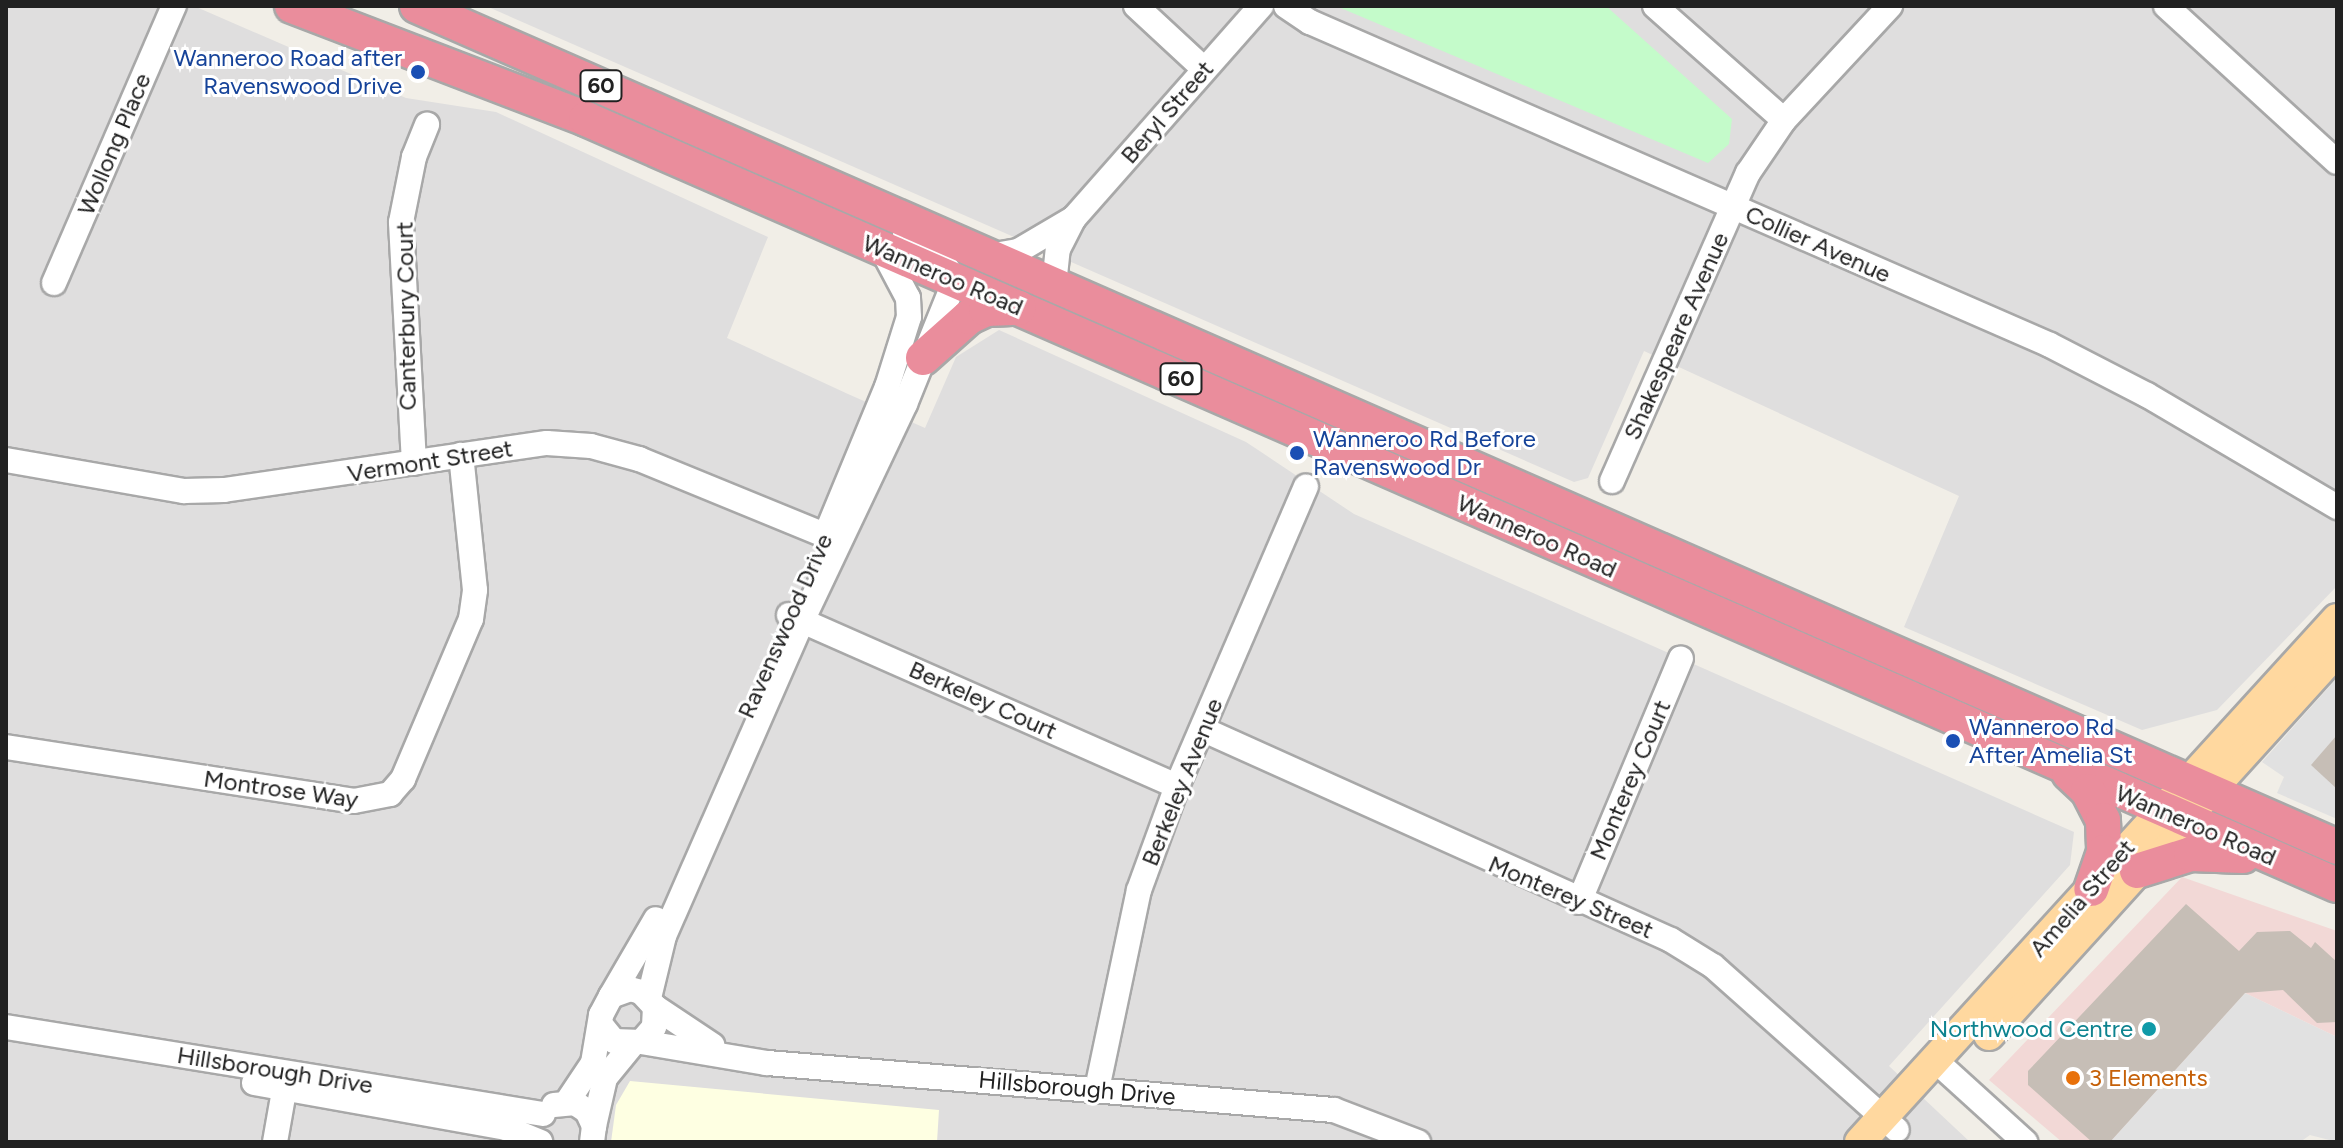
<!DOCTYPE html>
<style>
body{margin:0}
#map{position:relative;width:2343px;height:1148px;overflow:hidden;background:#f1eee7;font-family:Figtree,sans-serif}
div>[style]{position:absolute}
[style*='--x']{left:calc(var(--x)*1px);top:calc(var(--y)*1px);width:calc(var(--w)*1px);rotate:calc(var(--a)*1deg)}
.residential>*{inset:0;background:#dfdede}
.commercial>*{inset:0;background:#f2d8d6}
.education>*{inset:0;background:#feffe2}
.park>*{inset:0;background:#c4fbca}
.parking>*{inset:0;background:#e1e1e1}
.building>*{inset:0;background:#c6beb6}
.roads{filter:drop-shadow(2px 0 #a8a8a8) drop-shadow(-2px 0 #a8a8a8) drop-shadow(0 2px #a8a8a8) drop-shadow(0 -2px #a8a8a8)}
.minor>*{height:24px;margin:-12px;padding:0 12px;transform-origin:12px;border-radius:12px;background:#fff}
.major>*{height:30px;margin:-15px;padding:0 15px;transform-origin:15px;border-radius:15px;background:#ffd89f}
.highway>*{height:34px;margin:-17px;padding:0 17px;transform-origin:17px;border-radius:17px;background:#ea8d9c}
.dots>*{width:22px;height:22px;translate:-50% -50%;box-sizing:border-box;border:4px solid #fff;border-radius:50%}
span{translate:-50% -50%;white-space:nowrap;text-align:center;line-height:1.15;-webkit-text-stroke:6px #fff;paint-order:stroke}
.shield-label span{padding:2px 6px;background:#fff;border:2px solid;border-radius:6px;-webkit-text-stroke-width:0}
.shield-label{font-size:22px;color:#212121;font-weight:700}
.transit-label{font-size:24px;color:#164399}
.right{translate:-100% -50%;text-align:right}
.left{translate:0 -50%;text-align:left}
.street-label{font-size:24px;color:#212121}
.culture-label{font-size:24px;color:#0d838f}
.food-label{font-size:24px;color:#c56008}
.frame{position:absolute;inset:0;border:8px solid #212121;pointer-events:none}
</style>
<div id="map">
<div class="residential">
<div style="clip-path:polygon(6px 6px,194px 6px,406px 98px,496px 112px,768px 237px,727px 338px,848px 394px,925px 428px,956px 357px,999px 330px,1246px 442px,1354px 514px,2074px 832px,2070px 865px,1889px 1066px,1970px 1142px,6px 1142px)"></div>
<div style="clip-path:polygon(486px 6px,2337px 6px,2337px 586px,2217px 710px,2142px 730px,1904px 627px,1959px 496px,1644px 351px,1588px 478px,1574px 482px)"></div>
</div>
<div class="commercial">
<div style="clip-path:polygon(2182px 877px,2337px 931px,2337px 1037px,2245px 993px,2110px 1142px,2062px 1142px,1989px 1080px)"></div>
</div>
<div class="education">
<div style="clip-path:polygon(630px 1081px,939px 1110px,937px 1142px,611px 1142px,616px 1105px)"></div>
</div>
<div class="park">
<div style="clip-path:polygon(1336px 6px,1606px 6px,1732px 119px,1729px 144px,1708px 163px)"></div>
</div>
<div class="parking">
<div style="clip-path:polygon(2337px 678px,2337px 819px,2277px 793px,2284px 777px,2262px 762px)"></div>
<div style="clip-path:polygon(2245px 993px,2337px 1037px,2337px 1142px,2310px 1135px,2300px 1142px,2110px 1142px)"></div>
</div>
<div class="building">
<div style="clip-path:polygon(2337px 735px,2337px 789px,2311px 765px)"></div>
<div style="clip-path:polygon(2186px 904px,2239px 951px,2257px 932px,2290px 931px,2311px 948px,2315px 942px,2337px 962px,2337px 1022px,2317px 1023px,2283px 990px,2245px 993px,2110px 1142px,2092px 1142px,2028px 1085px,2028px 1071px)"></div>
</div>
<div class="roads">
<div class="minor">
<div style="--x:1136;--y:6;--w:93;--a:42.8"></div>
<div style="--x:1286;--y:6;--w:29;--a:34"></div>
<div style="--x:1310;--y:22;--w:807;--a:23.58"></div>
<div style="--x:2050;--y:345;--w:109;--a:27.3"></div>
<div style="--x:2147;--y:395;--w:221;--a:30.5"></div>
<div style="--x:1655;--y:6;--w:172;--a:41.5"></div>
<div style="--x:2166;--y:6;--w:231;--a:42.4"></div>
<div style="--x:989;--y:256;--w:29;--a:-10"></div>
<div style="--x:1018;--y:251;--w:65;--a:-30.5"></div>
<div style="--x:54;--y:283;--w:302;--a:-66.6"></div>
<div style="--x:1054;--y:285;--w:36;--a:-84"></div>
<div style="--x:1058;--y:249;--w:35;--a:-63"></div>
<div style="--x:1074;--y:218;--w:283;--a:-48.6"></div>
<div style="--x:6;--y:460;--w:181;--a:9.9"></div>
<div style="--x:184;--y:491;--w:40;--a:-1.4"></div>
<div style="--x:224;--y:490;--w:326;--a:-8.3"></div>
<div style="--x:547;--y:443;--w:44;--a:3.9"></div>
<div style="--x:591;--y:446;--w:50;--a:15.2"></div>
<div style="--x:639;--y:459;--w:216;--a:22.3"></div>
<div style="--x:414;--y:463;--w:241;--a:-93.1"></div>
<div style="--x:401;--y:222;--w:66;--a:-78.7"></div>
<div style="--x:414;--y:157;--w:35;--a:-68"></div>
<div style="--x:1612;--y:481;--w:337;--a:-66.2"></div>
<div style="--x:1748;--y:173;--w:64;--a:-55.8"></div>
<div style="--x:1784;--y:120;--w:156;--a:-47.1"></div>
<div style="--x:826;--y:534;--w:159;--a:-67.5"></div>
<div style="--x:887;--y:387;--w:73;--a:-72.6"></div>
<div style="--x:909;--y:317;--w:19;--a:-93"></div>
<div style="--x:908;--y:298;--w:55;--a:-118"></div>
<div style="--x:789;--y:615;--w:424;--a:23.8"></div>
<div style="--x:1202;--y:729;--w:514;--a:24.22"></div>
<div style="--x:1671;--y:940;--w:49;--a:31.8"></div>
<div style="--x:1713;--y:966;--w:246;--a:41.7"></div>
<div style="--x:6;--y:747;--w:352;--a:8.8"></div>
<div style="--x:354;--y:801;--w:37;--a:-11"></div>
<div style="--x:390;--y:794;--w:20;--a:-49"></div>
<div style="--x:403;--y:779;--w:174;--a:-67"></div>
<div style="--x:471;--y:619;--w:29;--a:-82"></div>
<div style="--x:475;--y:590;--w:136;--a:-95.9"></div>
<div style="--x:1579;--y:902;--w:264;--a:-67.3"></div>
<div style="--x:611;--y:996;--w:89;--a:-59.7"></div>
<div style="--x:649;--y:998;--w:64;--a:-76.4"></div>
<div style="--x:664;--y:936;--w:344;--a:-66.3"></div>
<div style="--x:802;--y:621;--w:240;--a:-64.6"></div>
<div style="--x:905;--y:404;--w:134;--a:-68"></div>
<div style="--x:955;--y:280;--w:29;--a:-124"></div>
<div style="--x:939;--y:256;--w:41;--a:-145.9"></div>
<div style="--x:655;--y:1007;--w:69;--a:33.7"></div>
<div style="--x:6;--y:1027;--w:544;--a:9.2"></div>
<div style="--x:641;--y:1042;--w:128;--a:9.5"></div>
<div style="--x:767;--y:1063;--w:569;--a:4.74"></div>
<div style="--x:1334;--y:1110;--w:90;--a:20.9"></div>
<div style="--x:1938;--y:1063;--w:118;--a:42.2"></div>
<div style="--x:254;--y:1083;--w:256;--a:10.1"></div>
<div style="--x:506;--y:1128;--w:37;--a:22"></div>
<div style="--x:1097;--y:1089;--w:203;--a:-78.1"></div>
<div style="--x:1139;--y:890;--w:111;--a:-69.9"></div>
<div style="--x:1177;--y:786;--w:326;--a:-66.7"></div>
<div style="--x:567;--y:1102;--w:47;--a:-56.3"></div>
<div style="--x:593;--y:1063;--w:49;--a:-80.5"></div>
<div style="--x:601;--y:1015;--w:21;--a:-62"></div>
<div style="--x:611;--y:996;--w:20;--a:-20"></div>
<div style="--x:630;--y:989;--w:11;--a:15"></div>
<div style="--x:641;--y:992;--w:21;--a:47"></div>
<div style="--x:655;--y:1007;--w:20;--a:93"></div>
<div style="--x:654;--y:1027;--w:20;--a:131"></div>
<div style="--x:641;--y:1042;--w:27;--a:-178"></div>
<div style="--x:614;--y:1041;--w:19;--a:-129"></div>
<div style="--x:554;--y:1105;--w:21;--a:-5"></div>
<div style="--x:575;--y:1103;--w:14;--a:34"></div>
<div style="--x:587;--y:1111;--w:17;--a:65"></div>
<div style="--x:594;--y:1126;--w:16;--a:97"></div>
<div style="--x:594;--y:1126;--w:49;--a:-77.1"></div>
<div style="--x:605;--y:1078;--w:43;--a:-50.7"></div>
<div style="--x:275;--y:1142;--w:69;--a:-80"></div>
</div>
<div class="major">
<div style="--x:1989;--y:1035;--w:518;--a:-47.82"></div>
<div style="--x:1860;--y:1142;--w:708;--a:-47.63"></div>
</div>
<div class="highway">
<div style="--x:292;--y:6;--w:315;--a:21"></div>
<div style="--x:586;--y:119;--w:1911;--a:23.63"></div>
<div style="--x:417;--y:6;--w:2096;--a:23.65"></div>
<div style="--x:923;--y:358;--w:62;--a:-41.7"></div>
<div style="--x:969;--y:317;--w:19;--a:-25"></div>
<div style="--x:986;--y:309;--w:33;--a:-2"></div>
<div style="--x:2069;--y:773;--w:26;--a:43"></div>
<div style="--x:2088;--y:791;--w:33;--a:63"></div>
<div style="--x:2103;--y:820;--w:32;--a:88"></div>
<div style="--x:2104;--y:852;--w:39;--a:109"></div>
<div style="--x:2137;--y:871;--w:57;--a:-17.5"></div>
<div style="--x:2191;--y:854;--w:52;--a:2.2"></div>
</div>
</div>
<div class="dots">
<div style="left:418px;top:72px;background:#1a4fb4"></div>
<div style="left:1297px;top:453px;background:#1a4fb4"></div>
<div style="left:1953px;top:741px;background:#1a4fb4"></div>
<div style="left:2149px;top:1029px;background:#0f9aa8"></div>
<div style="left:2073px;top:1078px;background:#e8710a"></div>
</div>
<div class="shield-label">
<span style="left:601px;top:86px">60</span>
<span style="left:1181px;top:379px">60</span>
</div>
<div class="transit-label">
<span class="right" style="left:402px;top:72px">Wanneroo Road after<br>Ravenswood Drive</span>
<span class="left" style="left:1313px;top:453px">Wanneroo Rd Before<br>Ravenswood Dr</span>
<span class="left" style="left:1969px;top:741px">Wanneroo Rd<br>After Amelia St</span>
</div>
<div class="street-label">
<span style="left:1167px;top:112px;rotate:-49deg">Beryl Street</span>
<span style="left:114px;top:144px;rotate:-67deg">Wollong Place</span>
<span style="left:1818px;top:244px;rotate:24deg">Collier Avenue</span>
<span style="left:943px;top:275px;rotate:23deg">Wanneroo Road</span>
<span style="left:406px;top:316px;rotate:-91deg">Canterbury Court</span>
<span style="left:1676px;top:336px;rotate:-66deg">Shakespeare Avenue</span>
<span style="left:430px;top:461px;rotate:-9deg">Vermont Street</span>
<span style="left:1537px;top:536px;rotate:24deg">Wanneroo Road</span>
<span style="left:785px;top:626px;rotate:-66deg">Ravenswood Drive</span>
<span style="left:983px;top:700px;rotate:24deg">Berkeley Court</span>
<span style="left:1630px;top:780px;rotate:-67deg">Monterey Court</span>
<span style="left:1182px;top:782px;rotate:-68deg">Berkeley Avenue</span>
<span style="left:281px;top:789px;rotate:8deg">Montrose Way</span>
<span style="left:2196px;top:825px;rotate:23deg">Wanneroo Road</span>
<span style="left:1571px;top:897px;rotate:23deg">Monterey Street</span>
<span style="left:2082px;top:898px;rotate:-49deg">Amelia Street</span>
<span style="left:275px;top:1070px;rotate:9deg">Hillsborough Drive</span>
<span style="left:1077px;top:1088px;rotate:5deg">Hillsborough Drive</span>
</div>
<div class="culture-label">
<span class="right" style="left:2133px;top:1029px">Northwood Centre</span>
</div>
<div class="food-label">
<span class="left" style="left:2089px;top:1078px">3 Elements</span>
</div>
<div class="frame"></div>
</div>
